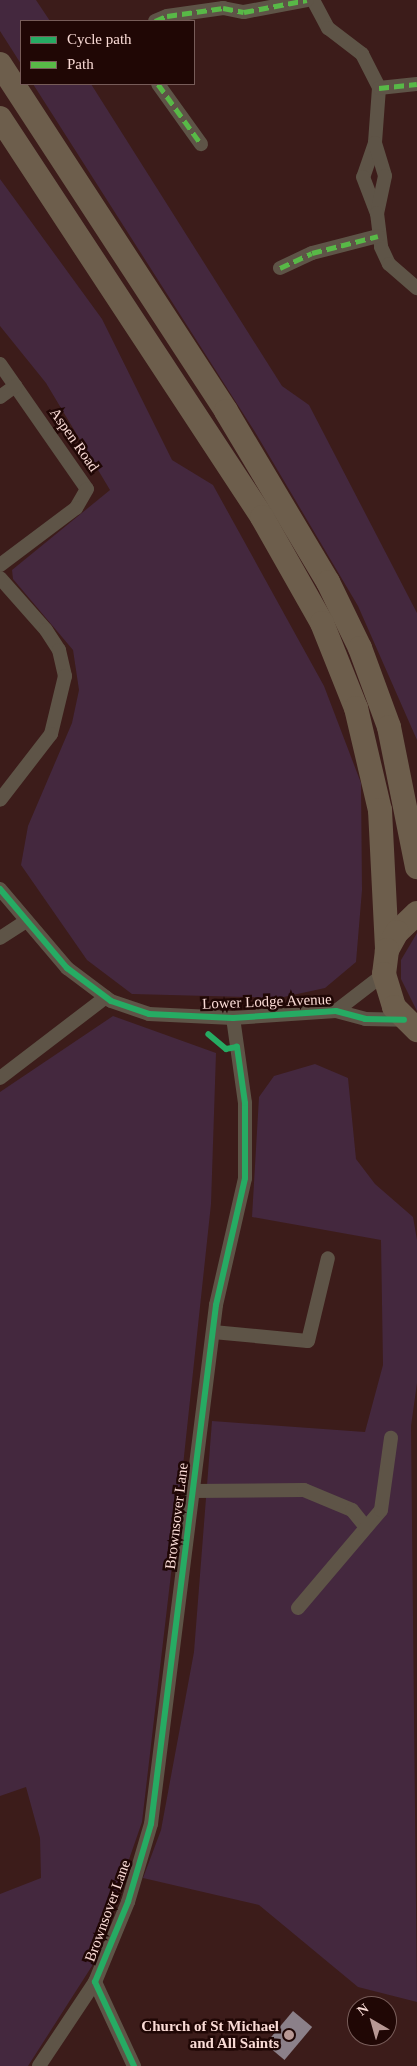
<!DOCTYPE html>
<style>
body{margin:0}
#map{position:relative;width:417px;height:2066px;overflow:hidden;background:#3c1c1a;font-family:Georgia,serif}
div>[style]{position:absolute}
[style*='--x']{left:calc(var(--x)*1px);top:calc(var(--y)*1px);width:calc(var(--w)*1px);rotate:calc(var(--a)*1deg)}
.green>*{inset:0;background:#44283e}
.building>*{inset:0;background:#8b8089;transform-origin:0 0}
.minor>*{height:14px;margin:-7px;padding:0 7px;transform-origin:7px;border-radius:7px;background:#5e5447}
.trunk>*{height:24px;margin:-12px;padding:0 12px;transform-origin:12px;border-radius:12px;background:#6d5e4c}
.quiet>*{height:5px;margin-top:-2.5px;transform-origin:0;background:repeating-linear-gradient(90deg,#58b947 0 10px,transparent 0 15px)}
.cycleway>*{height:6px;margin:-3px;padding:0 3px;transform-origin:3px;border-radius:3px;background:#26ab63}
.dots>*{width:14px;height:14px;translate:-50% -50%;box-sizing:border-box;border:2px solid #200705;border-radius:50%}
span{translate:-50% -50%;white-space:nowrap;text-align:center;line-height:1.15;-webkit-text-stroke:5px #200705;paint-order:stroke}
.street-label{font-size:15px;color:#fadbd6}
.poi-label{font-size:15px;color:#fadbd6;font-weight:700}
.right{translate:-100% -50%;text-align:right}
.legend{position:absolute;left:20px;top:20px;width:175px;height:65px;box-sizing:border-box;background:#200705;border:1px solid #775c59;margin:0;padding:6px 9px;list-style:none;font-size:15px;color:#fadbd6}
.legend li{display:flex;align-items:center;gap:10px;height:25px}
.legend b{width:25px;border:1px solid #775c59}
.north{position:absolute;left:347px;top:1996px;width:50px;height:50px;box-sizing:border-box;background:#200705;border:1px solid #775c59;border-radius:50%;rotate:322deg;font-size:14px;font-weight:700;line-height:20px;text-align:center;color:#fadbd6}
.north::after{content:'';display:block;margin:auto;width:18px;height:22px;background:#b89894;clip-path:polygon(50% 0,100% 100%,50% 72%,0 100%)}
</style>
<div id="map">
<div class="green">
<div style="clip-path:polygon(0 0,36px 0,50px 21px,21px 21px,21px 64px,0 31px)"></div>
<div style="clip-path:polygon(33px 84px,91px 84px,282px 386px,309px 405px,417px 613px,417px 740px,358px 606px,255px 432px)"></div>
<div style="clip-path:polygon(0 179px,102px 319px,172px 460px,213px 485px,324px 686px,361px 783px,362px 890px,356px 962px,325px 988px,279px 998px,132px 994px,87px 960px,21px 865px,28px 826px,72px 723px,79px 690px,73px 650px,13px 579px,12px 570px,110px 490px,46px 383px,0 326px)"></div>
<div style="clip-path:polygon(417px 933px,417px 1011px,401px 979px,401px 960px)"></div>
<div style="clip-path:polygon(113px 1016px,216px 1053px,211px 1204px,176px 1531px,142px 1822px,92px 1966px,28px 2066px,0 2066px,0 1894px,41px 1878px,40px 1838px,26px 1787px,0 1796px,0 1092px)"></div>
<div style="clip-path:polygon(315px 1064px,348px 1078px,356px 1159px,375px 1184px,413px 1217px,417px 1240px,417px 1383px,411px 1426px,417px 2002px,358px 1987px,259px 1905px,143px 1878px,161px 1830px,194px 1652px,212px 1421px,365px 1432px,383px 1365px,381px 1240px,252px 1217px,259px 1097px,274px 1076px)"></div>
</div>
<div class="building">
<div style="left:293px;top:2011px;width:25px;height:43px;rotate:40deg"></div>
</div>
<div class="minor">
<div style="--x:313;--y:0;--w:32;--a:62"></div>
<div style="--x:328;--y:28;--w:43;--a:37.4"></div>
<div style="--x:362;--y:54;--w:38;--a:63"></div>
<div style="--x:379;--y:88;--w:55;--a:94.2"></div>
<div style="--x:375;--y:143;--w:36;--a:109"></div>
<div style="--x:363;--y:177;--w:39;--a:69"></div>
<div style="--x:155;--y:21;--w:13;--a:-23"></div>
<div style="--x:167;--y:16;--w:57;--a:-8.1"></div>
<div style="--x:223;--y:8;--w:21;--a:11"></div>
<div style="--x:244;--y:12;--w:64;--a:-10.8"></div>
<div style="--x:158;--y:84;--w:74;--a:54.4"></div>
<div style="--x:379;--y:88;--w:38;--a:-6"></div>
<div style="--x:375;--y:143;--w:34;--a:73"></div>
<div style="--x:385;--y:176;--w:38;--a:102"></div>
<div style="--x:377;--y:213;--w:34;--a:83"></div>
<div style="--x:381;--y:247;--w:19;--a:65"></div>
<div style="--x:389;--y:264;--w:37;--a:41"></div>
<div style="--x:280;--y:268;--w:35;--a:-25"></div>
<div style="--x:312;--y:253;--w:68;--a:-14.4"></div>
<div style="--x:0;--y:364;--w:152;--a:55.2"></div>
<div style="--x:87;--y:489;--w:22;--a:120"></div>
<div style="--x:76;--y:508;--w:95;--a:143.1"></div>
<div style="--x:0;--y:397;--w:19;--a:-36"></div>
<div style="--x:0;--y:578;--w:69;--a:48.5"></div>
<div style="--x:46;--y:630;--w:24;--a:57"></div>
<div style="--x:59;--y:650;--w:27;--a:77"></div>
<div style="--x:65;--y:676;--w:60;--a:103.6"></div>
<div style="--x:51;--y:734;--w:83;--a:127.7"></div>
<div style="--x:0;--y:889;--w:104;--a:49.7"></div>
<div style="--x:67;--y:968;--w:55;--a:36.9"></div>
<div style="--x:111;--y:1001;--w:40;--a:18.9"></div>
<div style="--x:149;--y:1014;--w:84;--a:2.7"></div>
<div style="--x:233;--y:1018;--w:103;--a:-3.9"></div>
<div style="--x:336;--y:1011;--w:30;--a:15"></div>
<div style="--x:365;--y:1019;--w:39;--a:1"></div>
<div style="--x:0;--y:938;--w:31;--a:-33"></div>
<div style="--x:336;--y:1011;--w:61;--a:-37.6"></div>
<div style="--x:0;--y:1078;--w:133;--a:-37.4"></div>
<div style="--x:213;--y:1332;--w:95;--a:5.4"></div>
<div style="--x:308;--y:1341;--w:85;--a:-76.5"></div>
<div style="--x:193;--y:1491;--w:111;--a:-0.5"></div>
<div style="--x:304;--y:1490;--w:52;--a:22.6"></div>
<div style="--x:352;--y:1510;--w:21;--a:51"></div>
<div style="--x:298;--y:1608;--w:128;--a:-49.7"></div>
<div style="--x:381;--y:1510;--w:73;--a:-82.1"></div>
<div style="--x:95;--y:1982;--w:93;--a:65.1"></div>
<div style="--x:39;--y:2066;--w:101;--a:-56.3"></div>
<div style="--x:95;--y:1982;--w:87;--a:-67.6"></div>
<div style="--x:128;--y:1902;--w:81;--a:-73.6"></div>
<div style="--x:151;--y:1824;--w:523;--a:-82.86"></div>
<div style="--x:216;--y:1305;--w:130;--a:-77.1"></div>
<div style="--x:245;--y:1178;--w:75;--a:-90"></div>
<div style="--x:245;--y:1103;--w:86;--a:-98"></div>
</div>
<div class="trunk">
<div style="--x:0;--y:64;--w:414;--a:56.9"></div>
<div style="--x:226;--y:411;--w:199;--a:59.2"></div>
<div style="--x:328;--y:582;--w:73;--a:64.1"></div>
<div style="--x:360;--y:648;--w:84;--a:69.8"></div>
<div style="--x:389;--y:727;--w:143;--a:78.7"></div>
<div style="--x:0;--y:118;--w:477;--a:56.7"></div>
<div style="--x:262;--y:517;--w:122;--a:60.5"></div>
<div style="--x:322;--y:623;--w:92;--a:68.2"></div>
<div style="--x:356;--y:708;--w:105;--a:76.8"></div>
<div style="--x:380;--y:810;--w:140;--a:87.1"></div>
<div style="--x:417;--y:913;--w:28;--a:136"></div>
<div style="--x:397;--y:932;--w:21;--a:119"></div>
<div style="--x:387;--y:950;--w:24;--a:97"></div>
<div style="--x:384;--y:974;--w:34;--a:73"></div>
<div style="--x:394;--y:1007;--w:33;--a:45"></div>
</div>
<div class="quiet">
<div style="--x:155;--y:21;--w:13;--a:-23"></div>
<div style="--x:167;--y:16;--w:57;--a:-8.1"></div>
<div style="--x:223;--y:8;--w:21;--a:11"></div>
<div style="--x:244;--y:12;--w:64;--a:-10.8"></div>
<div style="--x:158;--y:84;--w:74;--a:54.4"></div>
<div style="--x:379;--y:88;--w:38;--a:-6"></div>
<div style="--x:280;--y:268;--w:35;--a:-25"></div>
<div style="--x:312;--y:253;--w:68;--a:-14.4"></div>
</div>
<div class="cycleway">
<div style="--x:0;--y:889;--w:104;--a:49.7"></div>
<div style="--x:67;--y:968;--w:55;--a:36.9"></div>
<div style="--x:111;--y:1001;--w:40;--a:18.9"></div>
<div style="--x:149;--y:1014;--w:84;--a:2.7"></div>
<div style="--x:233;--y:1018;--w:103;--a:-3.9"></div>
<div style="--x:336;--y:1011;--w:30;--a:15"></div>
<div style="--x:365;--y:1019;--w:39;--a:1"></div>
<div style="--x:134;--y:2066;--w:93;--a:-114.9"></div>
<div style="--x:95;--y:1982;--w:87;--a:-67.6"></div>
<div style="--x:128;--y:1902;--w:81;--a:-73.6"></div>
<div style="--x:151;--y:1824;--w:523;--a:-82.86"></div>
<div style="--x:216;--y:1305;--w:130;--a:-77.1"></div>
<div style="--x:245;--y:1178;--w:75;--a:-90"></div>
<div style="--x:245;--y:1103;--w:57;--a:-98.1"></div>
<div style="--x:237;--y:1047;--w:11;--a:170"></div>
<div style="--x:226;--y:1049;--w:23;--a:-140"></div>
</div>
<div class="dots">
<div style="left:289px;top:2035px;background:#b89894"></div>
</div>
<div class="street-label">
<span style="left:74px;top:440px;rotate:55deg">Aspen Road</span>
<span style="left:267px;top:1002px;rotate:-2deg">Lower Lodge Avenue</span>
<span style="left:177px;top:1516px;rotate:-83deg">Brownsover Lane</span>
<span style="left:108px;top:1911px;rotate:-70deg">Brownsover Lane</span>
</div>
<div class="poi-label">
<span class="right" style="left:279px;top:2035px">Church of St Michael<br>and All Saints</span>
</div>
<ul class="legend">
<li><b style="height:6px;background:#26ab63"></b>Cycle path</li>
<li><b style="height:6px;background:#58b947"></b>Path</li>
</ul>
<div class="north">N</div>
</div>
